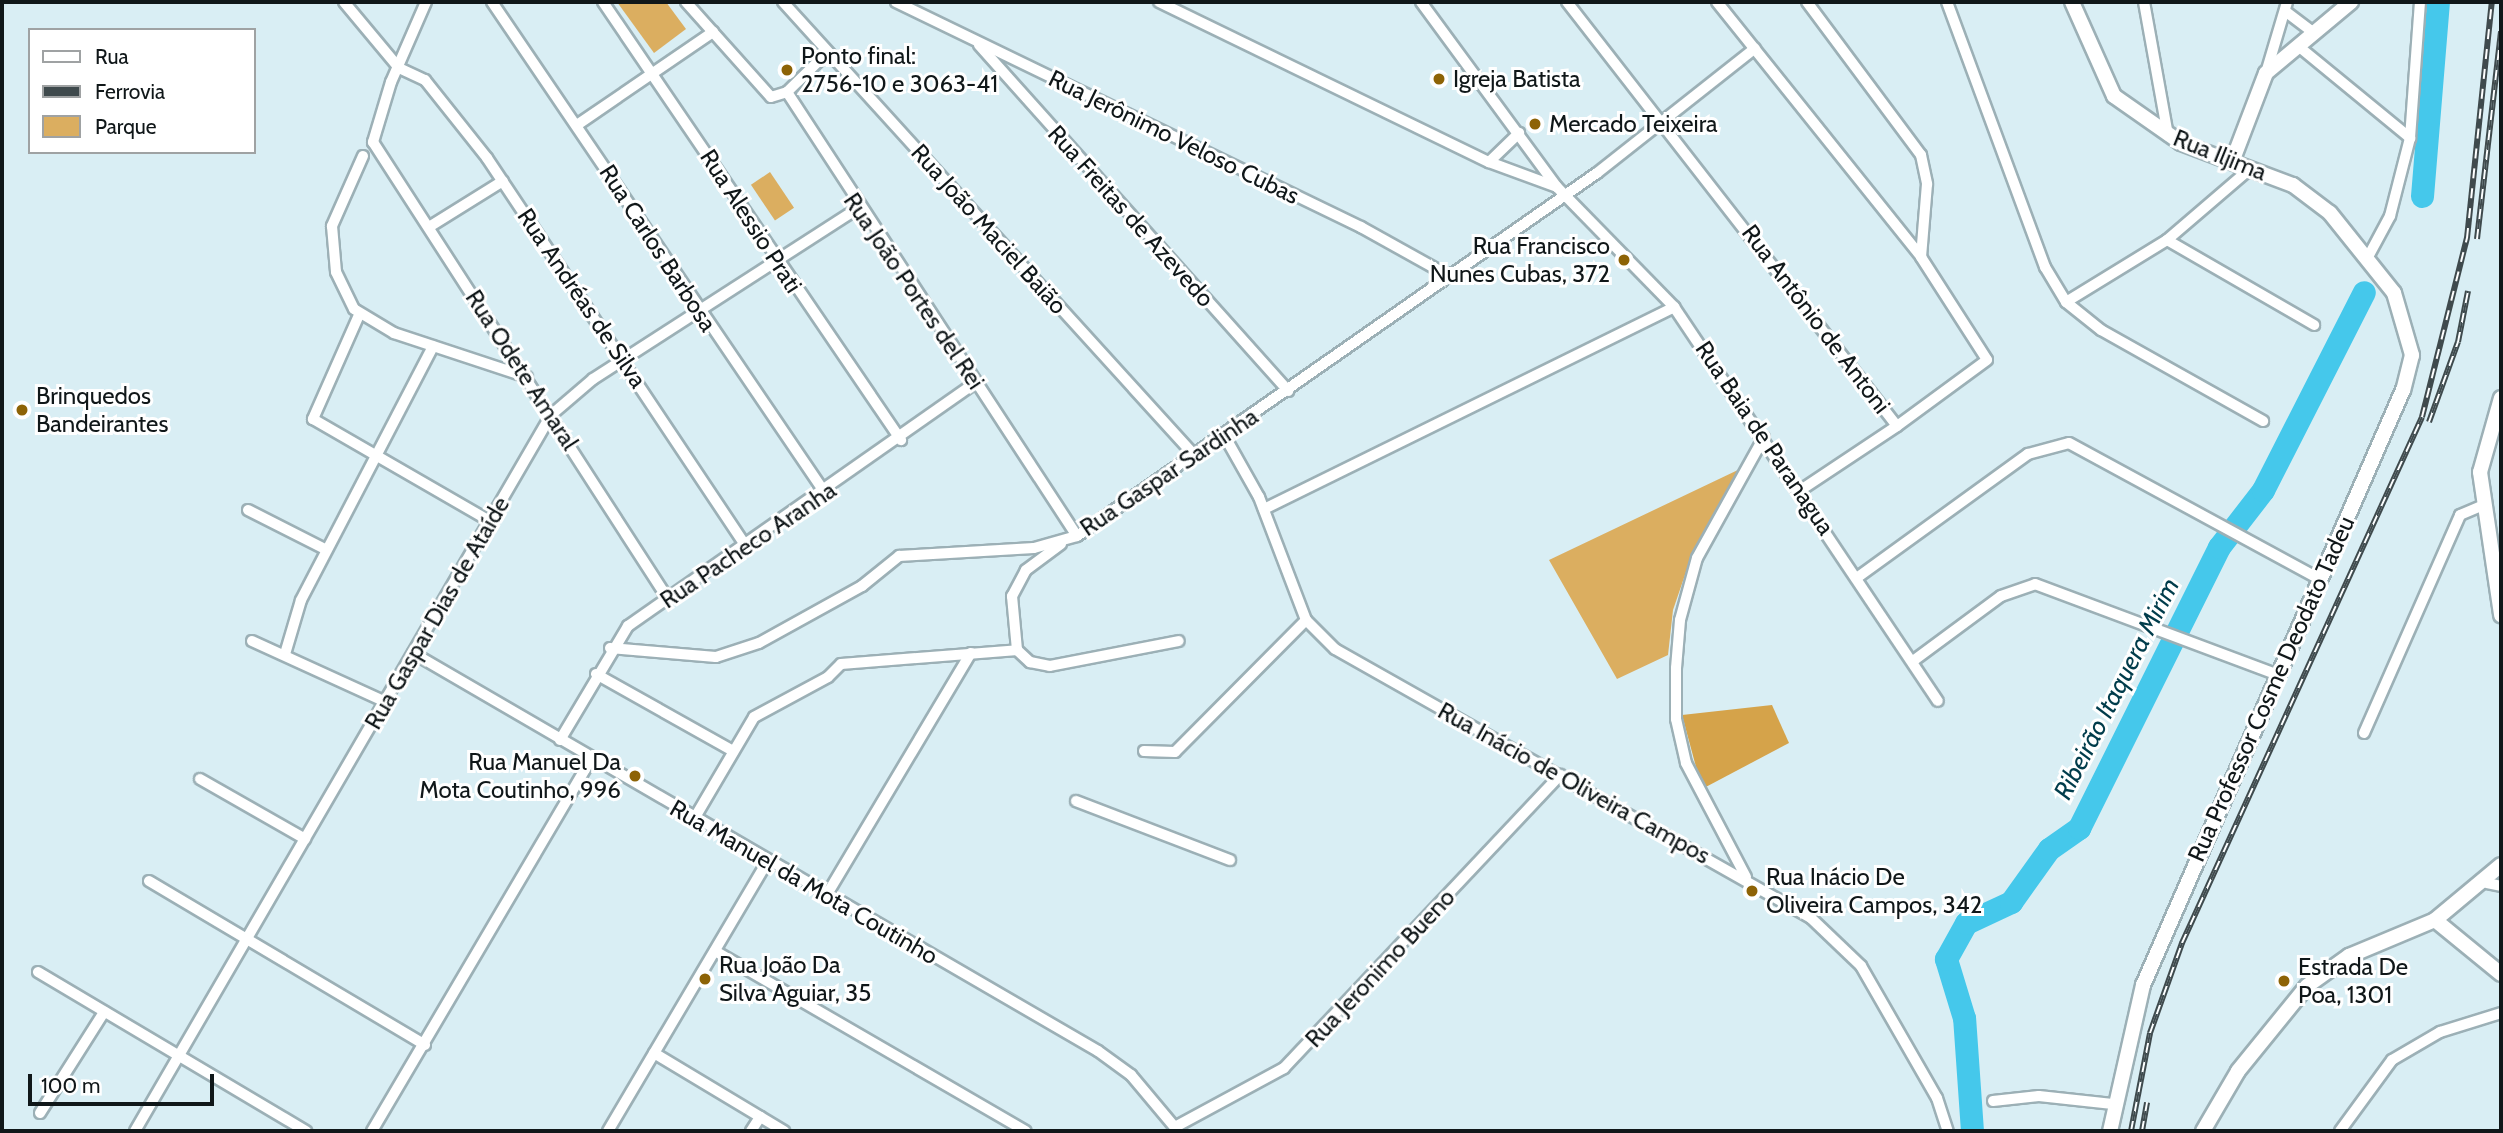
<!DOCTYPE html>
<meta charset="utf-8">
<style>
body{margin:0}
#map{position:relative;width:2503px;height:1133px;overflow:hidden;background:#d9eef4;font-family:Cabin,sans-serif}
div>[style]{position:absolute}
[style*='--x']{left:calc(var(--x)*1px);top:calc(var(--y)*1px);width:calc(var(--w)*1px);rotate:calc(var(--a)*1deg)}
.green>*{inset:0;background:#dbae60;transform-origin:0 0}
.forest>*{inset:0;background:#d5a34a}
.river>*{height:23px;margin:-11.5px;padding:0 11.5px;transform-origin:11.5px;border-radius:11.5px;background:#45c8eb}
.roads{filter:drop-shadow(2px 0 #9cb0b6) drop-shadow(-2px 0 #9cb0b6) drop-shadow(0 2px #9cb0b6) drop-shadow(0 -2px #9cb0b6)}
.street>*{height:10px;margin:-5px;padding:0 5px;transform-origin:5px;border-radius:5px;background:#fff}
.secondary>*{height:14px;margin:-7px;padding:0 7px;transform-origin:7px;border-radius:7px;background:#fff}
.rail>*{height:6px;margin-top:-3px;transform-origin:0;background:repeating-linear-gradient(90deg,#fff 0 10px,#3f4a4d 0 20px);box-sizing:border-box;border-block:2px solid #3f4a4d}
.dots>*{width:19px;height:19px;translate:-50% -50%;box-sizing:border-box;border:4px solid #fff;border-radius:50%}
span{translate:-50% -50%;white-space:nowrap;text-align:center;line-height:1.15;-webkit-text-stroke:6px #fff;paint-order:stroke}
.poi-label{font-size:24px;color:#101719}
.left{translate:0 -50%;text-align:left}
.right{translate:-100% -50%;text-align:right}
.street-label{font-size:24px;color:#101719}
.water-label{font-size:26px;color:#003c4b;font-style:italic}
.frame{position:absolute;inset:0;border:4px solid #101719;pointer-events:none}
.legend{position:absolute;left:28px;top:28px;width:228px;height:126px;box-sizing:border-box;background:#fff;border:2px solid #9fa2a3;margin:0;padding:9px 12px;list-style:none;font-size:21px;color:#101719}
.legend li{display:flex;align-items:center;gap:14px;height:35px}
.legend b{width:35px;border:2px solid #9fa2a3}
.scale{position:absolute;left:28px;top:1074px;width:186px;height:32px;box-sizing:border-box;border:4px solid #101719;border-top:0;padding-left:9px;font-size:21px;line-height:24px;white-space:nowrap;color:#101719;-webkit-text-stroke:5px #fff;paint-order:stroke}
</style>
<div id="map">
<div class="green">
<div style="clip-path:polygon(617px 2px,666px 2px,686px 29px,654px 53px)"></div>
<div style="left:770px;top:172px;width:43px;height:23px;rotate:56deg"></div>
<div style="clip-path:polygon(1740px 469px,1686px 572px,1673px 610px,1668px 655px,1617px 679px,1549px 560px)"></div>
</div>
<div class="forest">
<div style="clip-path:polygon(1772px 705px,1789px 743px,1702px 789px,1682px 715px)"></div>
</div>
<div class="river">
<div style="--x:2422;--y:196;--w:195;--a:-85.3"></div>
<div style="--x:1972;--y:1131;--w:113;--a:-94"></div>
<div style="--x:1964;--y:1018;--w:62;--a:-107"></div>
<div style="--x:1946;--y:959;--w:41;--a:-60.9"></div>
<div style="--x:1966;--y:923;--w:50;--a:-25"></div>
<div style="--x:2011;--y:902;--w:65;--a:-54.4"></div>
<div style="--x:2049;--y:849;--w:37;--a:-35"></div>
<div style="--x:2079;--y:828;--w:314;--a:-63.5"></div>
<div style="--x:2219;--y:547;--w:72;--a:-52.3"></div>
<div style="--x:2263;--y:490;--w:222;--a:-63"></div>
</div>
<div class="roads">
<div class="street">
<div style="--x:344;--y:2;--w:86;--a:50.2"></div>
<div style="--x:426;--y:2;--w:87;--a:113.6"></div>
<div style="--x:391;--y:82;--w:63;--a:106.7"></div>
<div style="--x:373;--y:142;--w:544;--a:57.16"></div>
<div style="--x:492;--y:2;--w:593;--a:55.85"></div>
<div style="--x:603;--y:2;--w:530;--a:55.77"></div>
<div style="--x:686;--y:2;--w:127;--a:48.2"></div>
<div style="--x:771;--y:97;--w:17;--a:-17"></div>
<div style="--x:787;--y:92;--w:57;--a:-44.3"></div>
<div style="--x:783;--y:2;--w:613;--a:47.78"></div>
<div style="--x:896;--y:2;--w:517;--a:25.82"></div>
<div style="--x:1361;--y:227;--w:101;--a:29.1"></div>
<div style="--x:1159;--y:2;--w:367;--a:25.9"></div>
<div style="--x:1489;--y:162;--w:72;--a:20.2"></div>
<div style="--x:1421;--y:2;--w:230;--a:53.7"></div>
<div style="--x:1557;--y:187;--w:168;--a:45.7"></div>
<div style="--x:1674;--y:307;--w:474;--a:56.2"></div>
<div style="--x:1567;--y:2;--w:537;--a:52.11"></div>
<div style="--x:1897;--y:426;--w:114;--a:146.4"></div>
<div style="--x:1717;--y:2;--w:327;--a:51.3"></div>
<div style="--x:1921;--y:257;--w:122;--a:57.3"></div>
<div style="--x:1987;--y:360;--w:112;--a:143.7"></div>
<div style="--x:1807;--y:2;--w:191;--a:53.3"></div>
<div style="--x:1921;--y:155;--w:30;--a:78"></div>
<div style="--x:1927;--y:184;--w:73;--a:94.7"></div>
<div style="--x:1947;--y:2;--w:283;--a:69.7"></div>
<div style="--x:2045;--y:267;--w:41;--a:59"></div>
<div style="--x:2066;--y:302;--w:45;--a:38.7"></div>
<div style="--x:2101;--y:330;--w:186;--a:29.3"></div>
<div style="--x:2144;--y:2;--w:136;--a:79.8"></div>
<div style="--x:2285;--y:11;--w:31;--a:37"></div>
<div style="--x:979;--y:45;--w:464;--a:48.2"></div>
<div style="--x:2303;--y:50;--w:139;--a:39.4"></div>
<div style="--x:399;--y:68;--w:29;--a:25"></div>
<div style="--x:425;--y:80;--w:100;--a:51.5"></div>
<div style="--x:487;--y:158;--w:467;--a:56.3"></div>
<div style="--x:2266;--y:73;--w:74;--a:-73.5"></div>
<div style="--x:787;--y:92;--w:530;--a:56.85"></div>
<div style="--x:577;--y:125;--w:165;--a:-34.4"></div>
<div style="--x:363;--y:156;--w:77;--a:113.9"></div>
<div style="--x:332;--y:226;--w:46;--a:85"></div>
<div style="--x:336;--y:272;--w:41;--a:64.1"></div>
<div style="--x:354;--y:309;--w:47;--a:31"></div>
<div style="--x:394;--y:333;--w:140;--a:18.3"></div>
<div style="--x:1489;--y:162;--w:42;--a:-44"></div>
<div style="--x:429;--y:227;--w:87;--a:-31.9"></div>
<div style="--x:2167;--y:240;--w:170;--a:30"></div>
<div style="--x:2368;--y:257;--w:47;--a:-61.8"></div>
<div style="--x:2390;--y:216;--w:81;--a:-75.6"></div>
<div style="--x:2410;--y:138;--w:136;--a:-85.8"></div>
<div style="--x:2066;--y:302;--w:119;--a:-31.5"></div>
<div style="--x:2167;--y:240;--w:111;--a:-40.6"></div>
<div style="--x:359;--y:315;--w:114;--a:113.9"></div>
<div style="--x:313;--y:419;--w:204;--a:30"></div>
<div style="--x:1224;--y:435;--w:71;--a:60.6"></div>
<div style="--x:1259;--y:497;--w:132;--a:69.1"></div>
<div style="--x:1306;--y:620;--w:41;--a:45"></div>
<div style="--x:1335;--y:649;--w:547;--a:29.47"></div>
<div style="--x:1811;--y:918;--w:69;--a:43.8"></div>
<div style="--x:1861;--y:966;--w:152;--a:60.1"></div>
<div style="--x:1937;--y:1098;--w:35;--a:72"></div>
<div style="--x:1264;--y:509;--w:457;--a:-26.2"></div>
<div style="--x:248;--y:510;--w:86;--a:26.9"></div>
<div style="--x:1061;--y:544;--w:44;--a:143.4"></div>
<div style="--x:1026;--y:570;--w:30;--a:118"></div>
<div style="--x:1012;--y:596;--w:54;--a:84.7"></div>
<div style="--x:1017;--y:650;--w:18;--a:43"></div>
<div style="--x:1030;--y:662;--w:20;--a:11"></div>
<div style="--x:1050;--y:666;--w:131;--a:-11"></div>
<div style="--x:1858;--y:577;--w:210;--a:-35.9"></div>
<div style="--x:2028;--y:454;--w:42;--a:-15"></div>
<div style="--x:2069;--y:443;--w:285;--a:28.5"></div>
<div style="--x:252;--y:641;--w:147;--a:24.5"></div>
<div style="--x:610;--y:648;--w:106;--a:4.9"></div>
<div style="--x:716;--y:657;--w:45;--a:-18"></div>
<div style="--x:759;--y:643;--w:118;--a:-29"></div>
<div style="--x:862;--y:586;--w:48;--a:-39"></div>
<div style="--x:899;--y:556;--w:135;--a:-3.4"></div>
<div style="--x:1034;--y:548;--w:45;--a:-15.6"></div>
<div style="--x:1077;--y:536;--w:634;--a:-34.92"></div>
<div style="--x:1597;--y:173;--w:201;--a:-38.3"></div>
<div style="--x:413;--y:653;--w:792;--a:30.16"></div>
<div style="--x:1098;--y:1051;--w:41;--a:36"></div>
<div style="--x:1131;--y:1075;--w:73;--a:50"></div>
<div style="--x:285;--y:654;--w:56;--a:-73.5"></div>
<div style="--x:301;--y:600;--w:286;--a:-62.5"></div>
<div style="--x:1913;--y:661;--w:109;--a:-36.5"></div>
<div style="--x:2001;--y:596;--w:36;--a:-19"></div>
<div style="--x:2035;--y:584;--w:259;--a:20.5"></div>
<div style="--x:596;--y:674;--w:157;--a:29.3"></div>
<div style="--x:2364;--y:733;--w:238;--a:-66.2"></div>
<div style="--x:2460;--y:515;--w:25;--a:-23"></div>
<div style="--x:560;--y:740;--w:133;--a:-59.2"></div>
<div style="--x:628;--y:626;--w:424;--a:-35"></div>
<div style="--x:1144;--y:751;--w:31;--a:2"></div>
<div style="--x:1175;--y:752;--w:186;--a:-45.2"></div>
<div style="--x:200;--y:779;--w:121;--a:29.7"></div>
<div style="--x:1076;--y:801;--w:165;--a:21"></div>
<div style="--x:694;--y:819;--w:118;--a:-59.5"></div>
<div style="--x:754;--y:717;--w:84;--a:-28.4"></div>
<div style="--x:828;--y:677;--w:18;--a:-45"></div>
<div style="--x:841;--y:664;--w:177;--a:-4.5"></div>
<div style="--x:1746;--y:877;--w:129;--a:-117.8"></div>
<div style="--x:1686;--y:763;--w:45;--a:-102.8"></div>
<div style="--x:1676;--y:719;--w:51;--a:-90"></div>
<div style="--x:1676;--y:668;--w:48;--a:-85.2"></div>
<div style="--x:1680;--y:620;--w:64;--a:-74.7"></div>
<div style="--x:1697;--y:558;--w:138;--a:-61"></div>
<div style="--x:149;--y:881;--w:321;--a:30.7"></div>
<div style="--x:2487;--y:883;--w:14;--a:12"></div>
<div style="--x:826;--y:896;--w:283;--a:-59.2"></div>
<div style="--x:715;--y:951;--w:359;--a:30.1"></div>
<div style="--x:38;--y:972;--w:312;--a:30.7"></div>
<div style="--x:654;--y:1053;--w:152;--a:31"></div>
<div style="--x:1993;--y:1101;--w:46;--a:-6.2"></div>
<div style="--x:2039;--y:1096;--w:74;--a:6.2"></div>
<div style="--x:40;--y:1113;--w:120;--a:-57.6"></div>
<div style="--x:1175;--y:1127;--w:124;--a:-28.4"></div>
<div style="--x:1284;--y:1068;--w:403;--a:-46.7"></div>
<div style="--x:135;--y:1131;--w:828;--a:-59.84"></div>
<div style="--x:551;--y:415;--w:55;--a:-40.6"></div>
<div style="--x:593;--y:379;--w:315;--a:-32.8"></div>
<div style="--x:372;--y:1131;--w:432;--a:-59.5"></div>
<div style="--x:608;--y:1131;--w:312;--a:-59.4"></div>
<div style="--x:751;--y:1131;--w:17;--a:-57"></div>
<div style="--x:2340;--y:1131;--w:88;--a:-53.8"></div>
<div style="--x:2392;--y:1060;--w:56;--a:-30.3"></div>
<div style="--x:2440;--y:1032;--w:64;--a:-17.3"></div>
</div>
<div class="secondary">
<div style="--x:2072;--y:2;--w:103;--a:65.9"></div>
<div style="--x:2114;--y:96;--w:82;--a:35"></div>
<div style="--x:2181;--y:143;--w:120;--a:20.6"></div>
<div style="--x:2293;--y:185;--w:46;--a:37.1"></div>
<div style="--x:2330;--y:213;--w:102;--a:51.3"></div>
<div style="--x:2394;--y:293;--w:65;--a:73.8"></div>
<div style="--x:2412;--y:355;--w:36;--a:104"></div>
<div style="--x:2403;--y:390;--w:649;--a:113.6"></div>
<div style="--x:2143;--y:985;--w:150;--a:102.7"></div>
<div style="--x:2232;--y:162;--w:95;--a:-69.1"></div>
<div style="--x:2266;--y:73;--w:111;--a:-39.9"></div>
<div style="--x:2501;--y:398;--w:77;--a:105.8"></div>
<div style="--x:2480;--y:472;--w:145;--a:81.6"></div>
<div style="--x:2435;--y:920;--w:85;--a:39.3"></div>
<div style="--x:2203;--y:1131;--w:69;--a:-59.7"></div>
<div style="--x:2238;--y:1071;--w:109;--a:-50.9"></div>
<div style="--x:2307;--y:986;--w:52;--a:-35.5"></div>
<div style="--x:2349;--y:956;--w:93;--a:-22.7"></div>
<div style="--x:2435;--y:920;--w:86;--a:-39.8"></div>
</div>
</div>
<div class="rail">
<div style="--x:2477;--y:239;--w:209;--a:-83.4"></div>
<div style="--x:2429;--y:422;--w:85;--a:-70.1"></div>
<div style="--x:2458;--y:342;--w:52;--a:-78.9"></div>
<div style="--x:2131;--y:1131;--w:100;--a:-79"></div>
<div style="--x:2150;--y:1033;--w:96;--a:-70.4"></div>
<div style="--x:2182;--y:943;--w:578;--a:-65.47"></div>
<div style="--x:2422;--y:417;--w:185;--a:-75.9"></div>
<div style="--x:2467;--y:238;--w:237;--a:-84"></div>
<div style="--x:2142;--y:1131;--w:29;--a:-80"></div>
</div>
<div class="dots">
<div style="left:787px;top:70px;background:#8d6306"></div>
<div style="left:1439px;top:79px;background:#8d6306"></div>
<div style="left:1535px;top:124px;background:#8d6306"></div>
<div style="left:1624px;top:260px;background:#8d6306"></div>
<div style="left:22px;top:410px;background:#8d6306"></div>
<div style="left:635px;top:776px;background:#8d6306"></div>
<div style="left:1752px;top:891px;background:#8d6306"></div>
<div style="left:705px;top:979px;background:#8d6306"></div>
<div style="left:2284px;top:981px;background:#8d6306"></div>
</div>
<div class="poi-label">
<span class="left" style="left:801px;top:70px">Ponto final:<br>2756-10 e 3063-41</span>
<span class="left" style="left:1453px;top:79px">Igreja Batista</span>
<span class="left" style="left:1549px;top:124px">Mercado Teixeira</span>
<span class="right" style="left:1610px;top:260px">Rua Francisco<br>Nunes Cubas, 372</span>
<span class="left" style="left:36px;top:410px">Brinquedos<br>Bandeirantes</span>
<span class="right" style="left:621px;top:776px">Rua Manuel Da<br>Mota Coutinho, 996</span>
<span class="left" style="left:1766px;top:891px">Rua Inácio De<br>Oliveira Campos, 342</span>
<span class="left" style="left:719px;top:979px">Rua João Da<br>Silva Aguiar, 35</span>
<span class="left" style="left:2298px;top:981px">Estrada De<br>Poa, 1301</span>
</div>
<div class="street-label">
<span style="left:1174px;top:137px;rotate:26deg">Rua Jerônimo Veloso Cubas</span>
<span style="left:2220px;top:155px;rotate:22deg">Rua Iljima</span>
<span style="left:1131px;top:216px;rotate:48deg">Rua Freitas de Azevedo</span>
<span style="left:751px;top:221px;rotate:57deg">Rua Alessio Prati</span>
<span style="left:989px;top:229px;rotate:48deg">Rua João Maciel Baião</span>
<span style="left:658px;top:248px;rotate:57deg">Rua Carlos Barbosa</span>
<span style="left:914px;top:291px;rotate:56deg">Rua João Portes del Rei</span>
<span style="left:582px;top:298px;rotate:56deg">Rua Andréas de Silva</span>
<span style="left:1816px;top:319px;rotate:53deg">Rua Antônio de Antoni</span>
<span style="left:522px;top:370px;rotate:57deg">Rua Odete Amaral</span>
<span style="left:1765px;top:438px;rotate:56deg">Rua Baia de Paranagua</span>
<span style="left:1169px;top:472px;rotate:-34deg">Rua Gaspar Sardinha</span>
<span style="left:748px;top:545px;rotate:-34deg">Rua Pacheco Aranha</span>
<span style="left:437px;top:613px;rotate:-60deg">Rua Gaspar Dias de Ataíde</span>
<span style="left:2271px;top:689px;rotate:-66deg">Rua Professor Cosme Deodato Tadeu</span>
<span style="left:1574px;top:783px;rotate:29deg">Rua Inácio de Oliveira Campos</span>
<span style="left:804px;top:882px;rotate:30deg">Rua Manuel da Mota Coutinho</span>
<span style="left:1380px;top:968px;rotate:-47deg">Rua Jeronimo Bueno</span>
</div>
<div class="water-label">
<span style="left:2117px;top:689px;rotate:-63deg">Ribeirão Itaquera Mirim</span>
</div>
<div class="frame"></div>
<ul class="legend">
<li><b style="height:9px;background:#fff"></b>Rua</li>
<li><b style="height:9px;background:#3f4a4d"></b>Ferrovia</li>
<li><b style="height:19px;background:#dbae60"></b>Parque</li>
</ul>
<div class="scale">100 m</div>
</div>
